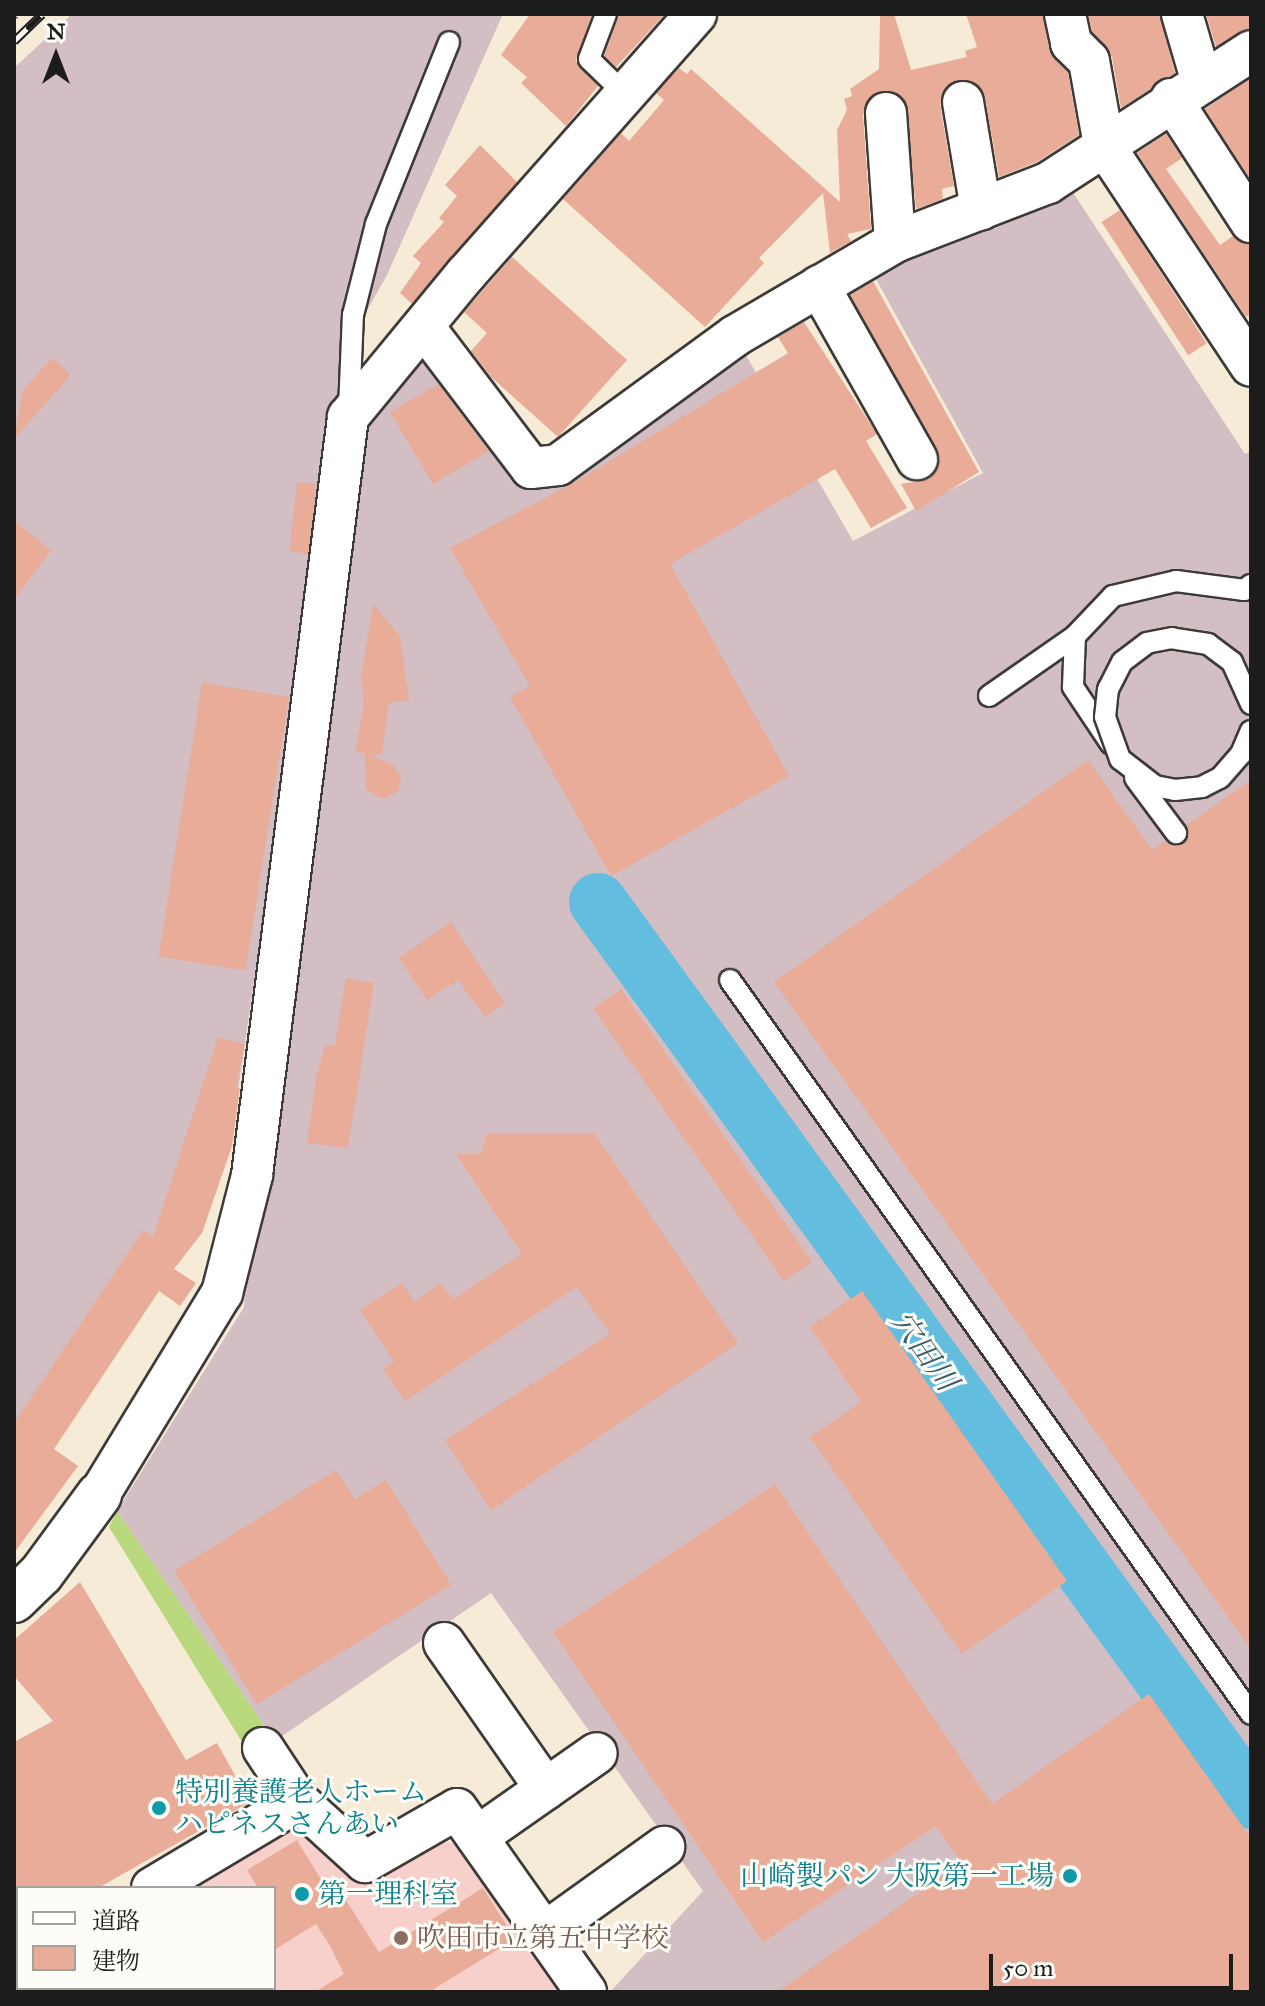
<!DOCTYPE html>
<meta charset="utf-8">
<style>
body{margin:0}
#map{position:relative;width:1265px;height:2006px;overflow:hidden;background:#f6ebd7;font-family:"IM FELL Great Primer","Noto Serif JP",serif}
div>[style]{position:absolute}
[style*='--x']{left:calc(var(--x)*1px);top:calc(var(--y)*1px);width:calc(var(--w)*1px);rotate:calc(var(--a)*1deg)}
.built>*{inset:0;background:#f7d0cc}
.industrial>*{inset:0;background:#d2bec3}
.green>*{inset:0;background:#b9d77d}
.river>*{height:58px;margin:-29px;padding:0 29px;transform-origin:29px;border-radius:29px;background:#62bddf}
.building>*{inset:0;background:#e8ac98;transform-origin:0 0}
.roads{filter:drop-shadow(2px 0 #3d3b38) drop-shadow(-2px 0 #3d3b38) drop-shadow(0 2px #3d3b38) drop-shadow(0 -2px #3d3b38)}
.service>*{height:20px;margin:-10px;padding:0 10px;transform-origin:10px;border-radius:10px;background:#fff}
.minor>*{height:40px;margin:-20px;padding:0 20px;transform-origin:20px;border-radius:20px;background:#fff}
.tertiary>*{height:44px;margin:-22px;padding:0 22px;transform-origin:22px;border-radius:22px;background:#fff}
.rail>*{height:9px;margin-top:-4.5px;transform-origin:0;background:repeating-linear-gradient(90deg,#fdfcf7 0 18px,#1c1c1c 0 36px);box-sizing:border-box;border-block:2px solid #1c1c1c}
.bridges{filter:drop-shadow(2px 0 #3d3b38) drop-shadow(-2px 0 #3d3b38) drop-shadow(0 2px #3d3b38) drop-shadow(0 -2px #3d3b38)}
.service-bridge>*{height:20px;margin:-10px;padding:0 10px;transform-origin:10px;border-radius:10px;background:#fff}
.dots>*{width:22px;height:22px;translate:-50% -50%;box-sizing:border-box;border:4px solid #fdfcf7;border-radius:50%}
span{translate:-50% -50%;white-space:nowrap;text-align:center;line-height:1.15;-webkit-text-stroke:6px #fdfcf7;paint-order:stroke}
.culture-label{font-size:28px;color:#0d838f}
.left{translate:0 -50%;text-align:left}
.right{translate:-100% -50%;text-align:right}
.education-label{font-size:28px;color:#785e54}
.water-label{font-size:30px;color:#385c6a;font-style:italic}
.frame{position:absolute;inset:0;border:16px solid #1c1c1c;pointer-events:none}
.legend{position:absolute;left:16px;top:1886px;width:260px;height:104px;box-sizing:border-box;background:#fdfcf7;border:2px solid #a3a29f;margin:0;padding:10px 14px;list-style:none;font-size:24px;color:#1c1c1c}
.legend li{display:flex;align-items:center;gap:16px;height:40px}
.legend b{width:40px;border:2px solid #a3a29f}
.north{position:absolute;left:16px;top:16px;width:80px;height:80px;-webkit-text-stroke:6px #fdfcf7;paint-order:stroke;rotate:0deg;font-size:22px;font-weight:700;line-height:32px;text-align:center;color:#1c1c1c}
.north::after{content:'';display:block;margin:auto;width:28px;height:36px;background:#1c1c1c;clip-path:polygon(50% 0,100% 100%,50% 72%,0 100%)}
.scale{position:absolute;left:989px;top:1954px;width:244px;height:36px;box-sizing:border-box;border:4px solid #1c1c1c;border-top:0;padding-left:10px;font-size:24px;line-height:28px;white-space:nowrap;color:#1c1c1c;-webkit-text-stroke:6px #fdfcf7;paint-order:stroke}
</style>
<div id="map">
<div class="built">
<div style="clip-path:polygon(302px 1816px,368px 1883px,424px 1839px,464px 1844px,566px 1992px,179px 1992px,176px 1988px,274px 1988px,274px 1888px,180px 1888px)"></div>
</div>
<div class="industrial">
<div style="clip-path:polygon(72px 14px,503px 14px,387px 275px,344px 351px,231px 1141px,14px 1497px,14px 68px)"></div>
<div style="clip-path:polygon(1070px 188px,1245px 454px,1251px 451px,1251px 1782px,604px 895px,589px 905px,1251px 1817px,1251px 1992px,610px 1992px,703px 1891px,491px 1593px,275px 1741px,117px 1511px,244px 1307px,252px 1175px,348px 417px,424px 327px,531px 468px,735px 336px,853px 541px,983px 473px,871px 270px)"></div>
</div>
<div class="green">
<div style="clip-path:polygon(117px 1511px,275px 1741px,250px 1755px,109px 1527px)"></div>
</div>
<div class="river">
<div style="--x:598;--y:902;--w:1110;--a:53.98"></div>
</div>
<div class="building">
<div style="clip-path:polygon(530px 14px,592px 14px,576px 61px,598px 86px,566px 126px,521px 83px,527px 77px,501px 55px)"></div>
<div style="clip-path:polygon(619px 14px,665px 14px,616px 67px,604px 56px)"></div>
<div style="clip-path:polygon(880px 14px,894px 14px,911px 70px,967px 57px,965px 51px,977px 47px,966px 14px,1043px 14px,1049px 48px,1068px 72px,1079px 135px,1037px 162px,999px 177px,985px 97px,972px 81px,958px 80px,948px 85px,940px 105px,954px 186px,942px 189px,943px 199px,916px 209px,905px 101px,895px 92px,874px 94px,863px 115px,871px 229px,847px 234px,851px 241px,830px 253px,823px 193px,759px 258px,764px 263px,705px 327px,563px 199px,621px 133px,629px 141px,664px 100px,656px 93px,679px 68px,687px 74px,691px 69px,840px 202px,837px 130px,847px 110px,844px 99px,852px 96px,850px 89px,879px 69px)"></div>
<div style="clip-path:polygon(1088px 14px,1160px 14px,1175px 73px,1121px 108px,1112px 57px,1092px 32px)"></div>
<div style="clip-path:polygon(1206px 14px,1250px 14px,1251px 28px,1216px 47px)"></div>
<div style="clip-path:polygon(1251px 78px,1251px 180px,1205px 109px)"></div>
<div style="clip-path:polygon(1166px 134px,1182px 158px,1166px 169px,1220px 245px,1233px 236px,1251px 245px,1251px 314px,1246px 317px,1137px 153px)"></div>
<div style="clip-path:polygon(480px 145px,517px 182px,412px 304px,400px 293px,421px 263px,413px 256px,444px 222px,439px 218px,457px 196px,445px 185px)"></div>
<div style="left:1120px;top:210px;width:159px;height:22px;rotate:57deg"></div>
<div style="clip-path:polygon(512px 257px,627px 360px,558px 437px,491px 377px,471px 351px,487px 333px,464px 312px)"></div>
<div style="clip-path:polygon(873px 281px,979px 472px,916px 511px,901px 484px,929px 479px,940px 458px,850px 295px)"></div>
<div style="clip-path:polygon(804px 322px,877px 434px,866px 441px,907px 508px,871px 528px,835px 469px,670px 564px,789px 776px,611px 876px,510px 697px,530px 686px,450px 548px,572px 484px,788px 353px,778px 337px)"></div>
<div style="clip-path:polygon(52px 358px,71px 375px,14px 439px,23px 390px)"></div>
<div style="clip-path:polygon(438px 384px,489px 451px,433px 484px,390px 412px)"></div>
<div style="left:297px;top:482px;width:19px;height:70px;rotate:6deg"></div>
<div style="clip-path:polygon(14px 521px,51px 550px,14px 600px)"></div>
<div style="clip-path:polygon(373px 604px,400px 636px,409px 700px,389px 703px,382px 755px,370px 754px,394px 766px,401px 776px,398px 792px,382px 799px,366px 790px,365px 753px,356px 752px,364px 700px,361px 676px)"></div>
<div style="left:202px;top:683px;width:88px;height:277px;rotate:9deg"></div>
<div style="clip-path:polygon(1088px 760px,1152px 850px,1165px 841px,1183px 844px,1187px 825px,1251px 780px,1251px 1649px,774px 982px)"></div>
<div style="clip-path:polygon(451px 922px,505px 1003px,485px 1017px,458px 980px,427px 1000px,399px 958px)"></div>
<div style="clip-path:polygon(346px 978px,374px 983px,348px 1148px,307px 1143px,316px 1078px,325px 1045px,335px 1046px)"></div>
<div style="left:621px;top:989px;width:333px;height:34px;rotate:55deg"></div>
<div style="clip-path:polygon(218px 1037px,245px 1044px,236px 1087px,240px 1088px,232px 1146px,202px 1233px,174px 1269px,196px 1283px,180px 1306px,159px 1291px,54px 1449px,78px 1466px,14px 1553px,14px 1423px,143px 1230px,153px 1237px)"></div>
<div style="clip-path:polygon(487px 1133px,594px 1133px,738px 1343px,491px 1510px,445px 1440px,610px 1334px,577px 1287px,405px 1401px,383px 1369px,394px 1362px,360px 1310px,402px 1283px,415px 1302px,440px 1283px,453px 1299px,522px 1254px,456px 1154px,481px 1154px)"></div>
<div style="clip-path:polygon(862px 1291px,1067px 1581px,962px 1654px,810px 1437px,861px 1402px,810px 1327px)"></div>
<div style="clip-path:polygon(336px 1470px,355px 1499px,386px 1480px,451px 1585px,257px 1704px,174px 1571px)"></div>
<div style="clip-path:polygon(775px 1484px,992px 1804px,1149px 1694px,1251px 1838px,1251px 1992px,777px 1992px,962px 1863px,936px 1826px,763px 1942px,553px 1632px)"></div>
<div style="clip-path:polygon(80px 1582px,186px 1760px,217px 1743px,250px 1802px,98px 1888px,14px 1888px,14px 1742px,53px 1721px,14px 1676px,14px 1640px)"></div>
<div style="clip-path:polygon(297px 1840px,331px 1896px,340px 1891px,379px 1952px,483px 1888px,515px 1939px,429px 1992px,315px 1992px,344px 1974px,330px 1946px,316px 1924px,274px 1950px,274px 1888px,258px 1888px,247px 1870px)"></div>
</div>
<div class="roads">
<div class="service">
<div style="--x:606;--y:14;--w:48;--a:110.7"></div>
<div style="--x:589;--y:59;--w:50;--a:44.2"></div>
<div style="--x:349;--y:409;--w:94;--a:-87.6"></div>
<div style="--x:353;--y:315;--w:94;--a:-75.8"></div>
<div style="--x:376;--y:224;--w:196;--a:-68.1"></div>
<div style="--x:989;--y:696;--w:105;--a:-34.9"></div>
<div style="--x:1111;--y:744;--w:69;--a:-123.7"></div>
<div style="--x:1073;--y:687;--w:51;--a:-87.8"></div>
<div style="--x:1075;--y:636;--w:55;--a:-46.5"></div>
<div style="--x:1113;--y:596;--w:65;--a:-13.4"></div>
<div style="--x:1176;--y:581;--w:69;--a:7.5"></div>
<div style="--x:1244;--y:590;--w:9;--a:-36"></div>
<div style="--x:730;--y:980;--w:900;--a:54.63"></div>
</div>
<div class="minor">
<div style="--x:1065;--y:14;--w:30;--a:78"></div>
<div style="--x:1071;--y:43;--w:25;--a:45"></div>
<div style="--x:1089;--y:61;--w:85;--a:79.9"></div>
<div style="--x:1104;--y:145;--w:265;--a:56.4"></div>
<div style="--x:1182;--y:14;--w:68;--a:73.7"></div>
<div style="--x:1171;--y:99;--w:147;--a:57"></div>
<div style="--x:963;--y:102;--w:109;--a:80.5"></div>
<div style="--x:886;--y:113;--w:129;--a:86"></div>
<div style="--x:819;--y:286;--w:199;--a:60.5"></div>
<div style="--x:424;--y:327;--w:177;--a:52.8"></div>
<div style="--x:531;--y:468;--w:27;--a:-6"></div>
<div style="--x:558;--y:465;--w:219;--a:-36.1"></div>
<div style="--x:735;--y:336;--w:186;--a:-30.4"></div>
<div style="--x:895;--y:242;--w:164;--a:-21.1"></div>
<div style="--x:1048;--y:183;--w:242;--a:-33"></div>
<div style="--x:99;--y:1495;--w:237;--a:-58.7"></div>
<div style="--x:222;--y:1293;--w:122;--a:-75.7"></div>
<div style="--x:252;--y:1175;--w:764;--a:-82.78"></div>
<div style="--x:348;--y:417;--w:185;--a:-50.5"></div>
<div style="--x:466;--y:274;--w:347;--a:-48.5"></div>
<div style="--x:444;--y:1643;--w:178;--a:55.1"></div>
<div style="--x:263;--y:1748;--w:64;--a:56.6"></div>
<div style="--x:477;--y:1837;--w:146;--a:-35"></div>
<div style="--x:152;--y:1888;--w:170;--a:-30.8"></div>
<div style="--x:298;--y:1801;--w:91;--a:42.3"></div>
<div style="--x:365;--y:1862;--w:106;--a:-29.9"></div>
<div style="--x:457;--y:1809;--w:224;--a:54.8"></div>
<div style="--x:544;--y:1933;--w:148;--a:-35.6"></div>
<div style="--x:14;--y:1969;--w:4;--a:-27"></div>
</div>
<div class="tertiary">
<div style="--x:14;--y:1600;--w:37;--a:-44"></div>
<div style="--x:41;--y:1574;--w:98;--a:-53.7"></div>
</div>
</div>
<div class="rail">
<div style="--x:14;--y:15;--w:1;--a:-45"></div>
<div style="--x:14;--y:41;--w:39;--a:-44"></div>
</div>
<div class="bridges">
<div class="service-bridge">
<div style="--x:1251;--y:704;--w:46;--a:-114.3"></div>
<div style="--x:1232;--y:662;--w:30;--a:-143"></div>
<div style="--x:1208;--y:644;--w:36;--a:-171"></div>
<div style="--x:1172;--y:638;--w:25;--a:169"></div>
<div style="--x:1147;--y:643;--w:31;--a:143"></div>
<div style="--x:1122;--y:662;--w:30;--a:117"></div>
<div style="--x:1108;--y:689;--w:28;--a:96"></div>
<div style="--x:1105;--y:717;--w:45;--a:70.3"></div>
<div style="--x:1120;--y:759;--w:44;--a:37.6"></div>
<div style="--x:1155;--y:786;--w:20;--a:11"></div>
<div style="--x:1175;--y:790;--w:27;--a:-6"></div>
<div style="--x:1202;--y:787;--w:20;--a:-27"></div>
<div style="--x:1220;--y:778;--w:32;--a:-49"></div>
<div style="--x:1241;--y:754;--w:25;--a:-67"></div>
<div style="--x:1135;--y:778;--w:69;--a:53.3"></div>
</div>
</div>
<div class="dots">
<div style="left:159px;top:1808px;background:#0f9aa8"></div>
<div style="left:1070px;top:1876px;background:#0f9aa8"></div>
<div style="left:302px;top:1894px;background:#0f9aa8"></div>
<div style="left:401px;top:1938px;background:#8d6e63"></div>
</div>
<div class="culture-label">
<span class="left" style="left:175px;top:1808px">特別養護老人ホーム<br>ハピネスさんあい</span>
<span class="right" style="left:1054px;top:1876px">山崎製パン 大阪第一工場</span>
<span class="left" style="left:318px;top:1894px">第一理科室</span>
</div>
<div class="education-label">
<span class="left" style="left:417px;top:1938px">吹田市立第五中学校</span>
</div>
<div class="water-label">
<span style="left:924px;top:1351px;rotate:54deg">穴田川</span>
</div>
<div class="frame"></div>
<ul class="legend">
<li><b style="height:10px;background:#fff"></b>道路</li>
<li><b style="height:22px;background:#e8ac98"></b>建物</li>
</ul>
<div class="north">N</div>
<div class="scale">50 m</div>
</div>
